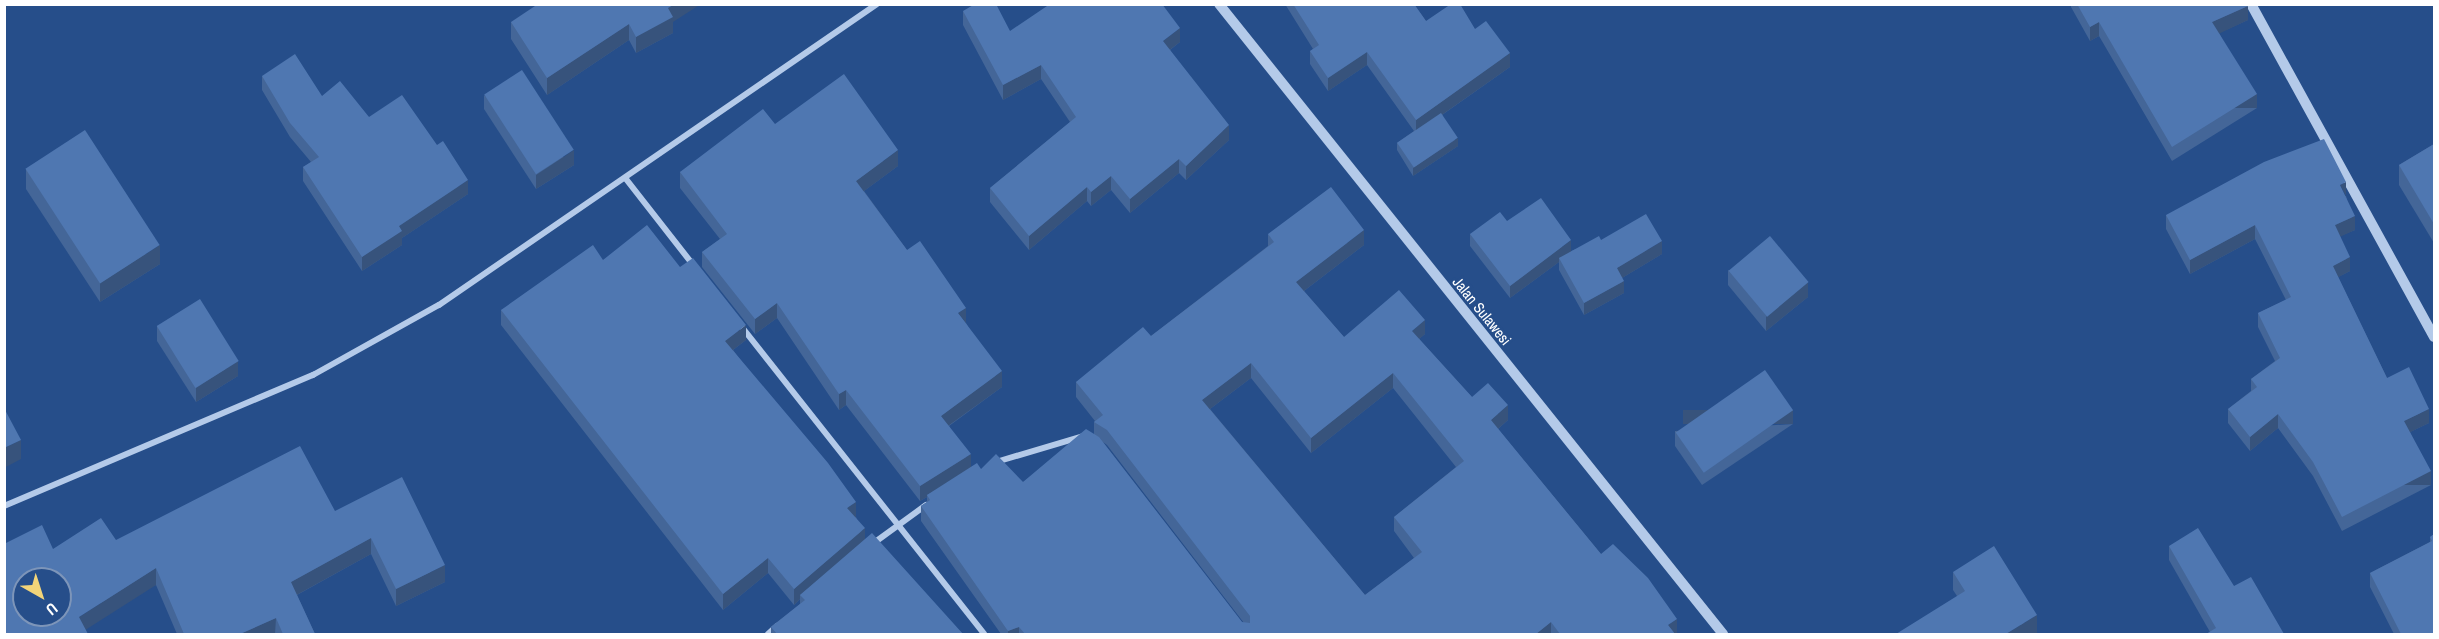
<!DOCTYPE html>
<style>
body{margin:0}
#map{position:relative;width:2439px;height:639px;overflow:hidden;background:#264e8a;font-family:"Archivo Narrow",sans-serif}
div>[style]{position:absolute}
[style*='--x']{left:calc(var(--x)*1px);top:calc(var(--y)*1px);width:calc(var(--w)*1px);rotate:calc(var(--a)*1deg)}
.minor>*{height:6px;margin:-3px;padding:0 3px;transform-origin:3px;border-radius:3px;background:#b4cae9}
.tertiary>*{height:10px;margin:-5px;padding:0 5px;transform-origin:5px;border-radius:5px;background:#b4cae9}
.wall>*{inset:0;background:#446698}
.shaded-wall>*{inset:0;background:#37537c;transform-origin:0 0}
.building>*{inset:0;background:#4f77b1;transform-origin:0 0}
span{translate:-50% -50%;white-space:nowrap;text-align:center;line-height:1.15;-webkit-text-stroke:5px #264e8a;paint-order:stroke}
.street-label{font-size:15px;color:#fff}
.frame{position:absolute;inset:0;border:6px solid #fff;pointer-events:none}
.north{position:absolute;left:12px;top:567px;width:60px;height:60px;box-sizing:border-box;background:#264e8a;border:2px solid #7d95b9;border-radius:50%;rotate:141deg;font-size:16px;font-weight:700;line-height:24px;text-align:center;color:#fff}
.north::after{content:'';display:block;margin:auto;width:21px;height:27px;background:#f2d479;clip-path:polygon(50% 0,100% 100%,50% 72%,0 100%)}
</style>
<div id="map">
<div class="minor">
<div style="--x:626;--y:179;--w:110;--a:52"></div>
<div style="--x:741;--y:326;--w:392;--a:51.7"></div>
<div style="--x:996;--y:462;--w:91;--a:-16.6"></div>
<div style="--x:4;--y:506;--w:336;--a:-23"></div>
<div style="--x:313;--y:375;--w:144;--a:-29.1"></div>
<div style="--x:439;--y:305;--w:531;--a:-34.5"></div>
<div style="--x:871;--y:545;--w:68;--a:-36"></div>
<div style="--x:768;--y:634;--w:12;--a:-42"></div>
</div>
<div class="tertiary">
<div style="--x:1219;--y:4;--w:807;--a:51.34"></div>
<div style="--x:2251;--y:4;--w:380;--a:61.2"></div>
</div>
<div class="wall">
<div style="clip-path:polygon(1285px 4px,1414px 4px,1426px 21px,1475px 29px,1510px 67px,1442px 115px,1458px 146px,1413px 176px,1397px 150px,1397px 143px,1414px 131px,1367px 65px,1328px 91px,1310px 64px,1310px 51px,1313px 49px)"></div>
<div style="clip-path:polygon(2071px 4px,2247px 4px,2248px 20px,2219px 33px,2257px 108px,2172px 161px,2099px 36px,2090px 41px,2071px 7px)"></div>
<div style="clip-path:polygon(963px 11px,1010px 31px,1180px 42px,1170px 50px,1229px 140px,1186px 180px,1179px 173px,1130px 213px,1111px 190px,1091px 206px,1087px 201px,1029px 250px,990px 202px,990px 188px,1070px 122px,1041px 79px,1003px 100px,963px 25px)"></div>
<div style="clip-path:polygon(511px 22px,673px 22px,673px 33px,636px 53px,629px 40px,547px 95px,511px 39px)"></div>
<div style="clip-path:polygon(262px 76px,322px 96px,369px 117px,468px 194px,402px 238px,402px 245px,362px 271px,303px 181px,303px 167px,311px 162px,290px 137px,262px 90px)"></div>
<div style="clip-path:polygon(484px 95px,574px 165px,536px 189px,484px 109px)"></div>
<div style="clip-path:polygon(evenodd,775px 124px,898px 166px,864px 191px,907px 250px,966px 323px,1002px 387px,949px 426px,971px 467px,981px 469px,1023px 482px,1094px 434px,1094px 422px,1095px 421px,1076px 397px,1076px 382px,1151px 336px,1268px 246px,1268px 234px,1364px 245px,1304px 291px,1344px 337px,1425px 334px,1419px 339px,1472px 397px,1508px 420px,1498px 429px,1601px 554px,1677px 634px,1001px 634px,921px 521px,921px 506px,927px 502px,927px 497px,920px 501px,846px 405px,839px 410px,777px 318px,755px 334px,702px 267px,702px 252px,720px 239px,680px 188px,680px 172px,775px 124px,1251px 378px,1311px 453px,1393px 388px,1456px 467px,1394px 517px,1394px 531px,1414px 558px,1365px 595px,1210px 409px,1251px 378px,775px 124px,1103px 442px,1107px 445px,1244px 623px,1242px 622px,1103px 442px)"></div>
<div style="clip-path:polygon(2434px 144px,2434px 243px,2399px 185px,2399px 165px)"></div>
<div style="clip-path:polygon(26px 169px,160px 264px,100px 302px,26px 189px)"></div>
<div style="clip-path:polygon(2346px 196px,2355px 230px,2340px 236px,2350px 271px,2338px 277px,2387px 378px,2429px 423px,2410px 432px,2431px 485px,2342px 531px,2313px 476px,2278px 428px,2250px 451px,2228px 423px,2228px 409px,2251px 391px,2251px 379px,2275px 361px,2258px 327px,2258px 313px,2286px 300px,2255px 239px,2190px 274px,2166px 229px,2166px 215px)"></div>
<div style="clip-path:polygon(1507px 221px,1571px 251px,1601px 240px,1662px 254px,1622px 278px,1624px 293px,1584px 315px,1559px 270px,1559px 262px,1510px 298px,1470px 246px,1470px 234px)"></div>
<div style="clip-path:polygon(603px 260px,680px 267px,746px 340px,733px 350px,856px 517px,865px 539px,963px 634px,771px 634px,771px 627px,800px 604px,800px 599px,794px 605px,768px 573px,723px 610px,501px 325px,501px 310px)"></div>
<div style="clip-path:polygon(1728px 270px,1808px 297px,1766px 331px,1728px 285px)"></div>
<div style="clip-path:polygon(157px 326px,238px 376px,196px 402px,157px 341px)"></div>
<div style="clip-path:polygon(1793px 424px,1702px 485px,1675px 446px,1675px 431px)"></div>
<div style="clip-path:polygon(335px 511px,445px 582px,396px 606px,371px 554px,297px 595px,315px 634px,177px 634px,156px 585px,4px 634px,53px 549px)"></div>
<div style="clip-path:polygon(2434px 534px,2434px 634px,2394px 634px,2370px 587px,2370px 573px,2430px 542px,2430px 537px)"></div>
<div style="clip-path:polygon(2169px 546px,2234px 586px,2284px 634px,2210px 632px,2169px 560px)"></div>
<div style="clip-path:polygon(1953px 572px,2037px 633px,1957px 596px,1953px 590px)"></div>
</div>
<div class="shaded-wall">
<div style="clip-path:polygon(675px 4px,701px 4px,673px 22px,673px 33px,636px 53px,636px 37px,668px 8px)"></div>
<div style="clip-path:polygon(2248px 6px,2248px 20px,2212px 37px,2212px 22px)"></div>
<div style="clip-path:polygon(2099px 22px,2099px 36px,2090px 41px,2090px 27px)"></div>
<div style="clip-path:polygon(629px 24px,629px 40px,547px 95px,547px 78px)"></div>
<div style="clip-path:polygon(1180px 28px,1180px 42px,1163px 55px,1163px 41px)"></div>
<div style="clip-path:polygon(1367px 52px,1367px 65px,1328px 91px,1328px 78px)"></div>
<div style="clip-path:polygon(1510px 53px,1510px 67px,1416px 133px,1416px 120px)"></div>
<div style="clip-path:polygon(1041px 65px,1041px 79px,1003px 100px,1003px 85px)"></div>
<div style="left:2257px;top:94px;width:14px;height:100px;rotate:90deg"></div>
<div style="clip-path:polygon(1229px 125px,1229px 140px,1186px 180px,1186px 166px)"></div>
<div style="clip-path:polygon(1458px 138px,1458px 146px,1413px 176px,1413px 168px)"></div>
<div style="clip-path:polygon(574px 150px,574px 165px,536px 189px,536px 175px)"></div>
<div style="clip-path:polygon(898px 150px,898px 166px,856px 197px,856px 181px)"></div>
<div style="clip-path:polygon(1179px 159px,1179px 173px,1130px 213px,1130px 199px)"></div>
<div style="clip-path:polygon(1111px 176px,1111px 190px,1091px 206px,1091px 192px)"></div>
<div style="clip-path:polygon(468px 180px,468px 194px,402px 238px,402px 245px,362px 271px,362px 257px,399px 226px)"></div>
<div style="clip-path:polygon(2346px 182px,2346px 196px,2340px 185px)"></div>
<div style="clip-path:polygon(1087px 187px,1087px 201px,1029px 250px,1029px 236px)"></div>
<div style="clip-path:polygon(2355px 216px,2355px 230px,2335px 239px,2335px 225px)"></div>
<div style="clip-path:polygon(2255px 225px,2255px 239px,2190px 274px,2190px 260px)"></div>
<div style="clip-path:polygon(1364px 230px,1364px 245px,1296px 297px,1296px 282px)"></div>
<div style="clip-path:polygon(1571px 240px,1571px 253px,1559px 258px,1559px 262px,1510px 298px,1510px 286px)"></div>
<div style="clip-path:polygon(1662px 241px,1662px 254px,1617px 281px,1617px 268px)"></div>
<div style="clip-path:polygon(160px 245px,160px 264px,100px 302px,100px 283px)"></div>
<div style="clip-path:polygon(2350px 257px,2350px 271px,2333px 280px,2333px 266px)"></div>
<div style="clip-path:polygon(1624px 281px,1624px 293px,1584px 315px,1584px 303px)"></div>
<div style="clip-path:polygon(1808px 282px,1808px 297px,1766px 331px,1766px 317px)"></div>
<div style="clip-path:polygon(777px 303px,777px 318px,755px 334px,755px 319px)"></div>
<div style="clip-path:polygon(966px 308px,966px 323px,958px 313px)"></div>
<div style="clip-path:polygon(1425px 320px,1425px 334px,1412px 345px,1412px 331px)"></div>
<div style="clip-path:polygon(746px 325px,746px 340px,725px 356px,725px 341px)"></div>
<div style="clip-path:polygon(238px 361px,238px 376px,196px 402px,196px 388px)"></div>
<div style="clip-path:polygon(1251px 363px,1251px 378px,1202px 415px,1202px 400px)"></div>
<div style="clip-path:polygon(1002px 371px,1002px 387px,941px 431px,941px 416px)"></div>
<div style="clip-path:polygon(1393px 373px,1393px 388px,1311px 453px,1311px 438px)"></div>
<div style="clip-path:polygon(846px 390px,846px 405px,839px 410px,839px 394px)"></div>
<div style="clip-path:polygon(1508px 405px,1508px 420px,1491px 435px,1491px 420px)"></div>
<div style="clip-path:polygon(2429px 409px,2429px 423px,2404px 435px,2404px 421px)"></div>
<div style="left:1793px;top:410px;width:14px;height:110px;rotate:90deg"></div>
<div style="clip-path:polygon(2278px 414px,2278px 428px,2250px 451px,2250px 437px)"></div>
<div style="clip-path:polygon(21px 440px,21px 459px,4px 468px,4px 448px)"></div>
<div style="clip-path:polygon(971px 454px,971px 470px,927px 495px,927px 497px,920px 501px,920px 486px)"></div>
<div style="left:2431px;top:471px;width:14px;height:100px;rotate:90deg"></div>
<div style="clip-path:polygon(856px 502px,856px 517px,847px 524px,847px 508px)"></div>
<div style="clip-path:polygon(865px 528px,865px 543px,800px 595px,800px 599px,794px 605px,794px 589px)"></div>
<div style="clip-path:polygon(371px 538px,371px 554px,291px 598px,291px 582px)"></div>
<div style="clip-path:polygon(768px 558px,768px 573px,723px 610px,723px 594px)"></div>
<div style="clip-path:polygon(445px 565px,445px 582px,396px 606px,396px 589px)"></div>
<div style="clip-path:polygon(156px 568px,156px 585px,79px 634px,79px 617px)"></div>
<div style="clip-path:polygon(2037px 615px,2037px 633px,2035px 634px,2006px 634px)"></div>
<div style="clip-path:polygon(276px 618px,275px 634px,240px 634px)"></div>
<div style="clip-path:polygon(1677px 619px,1677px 634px,1675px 634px,1668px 625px)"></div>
<div style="clip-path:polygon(1551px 622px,1551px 634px,1536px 634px)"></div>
<div style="clip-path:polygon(1019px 627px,1019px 634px,1008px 634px,1008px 631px)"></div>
</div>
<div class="building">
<div style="clip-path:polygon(538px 4px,675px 4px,668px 8px,673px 17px,636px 37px,629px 24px,547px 78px,511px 22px)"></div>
<div style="clip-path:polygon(975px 4px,996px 4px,1010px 31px,1050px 4px,1162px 4px,1180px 28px,1163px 41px,1229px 125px,1186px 166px,1179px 159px,1130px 199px,1111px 176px,1091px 192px,1087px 187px,1029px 236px,990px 188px,1076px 117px,1041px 65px,1003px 85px,963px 11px)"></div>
<div style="clip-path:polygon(1293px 4px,1414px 4px,1426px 21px,1451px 4px,1460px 4px,1475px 29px,1486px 21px,1510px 53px,1416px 120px,1367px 52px,1328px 78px,1310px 51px,1319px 45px)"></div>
<div style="clip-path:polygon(2077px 4px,2247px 4px,2248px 6px,2212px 22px,2257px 94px,2172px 147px,2099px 22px,2090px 27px)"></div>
<div style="clip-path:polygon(295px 54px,322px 96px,340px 81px,369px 117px,402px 95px,437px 145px,443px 141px,468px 180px,399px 226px,402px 231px,362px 257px,303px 167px,319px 157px,290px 123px,262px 76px)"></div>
<div style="left:522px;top:70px;width:95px;height:45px;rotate:57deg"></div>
<div style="clip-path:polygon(844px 74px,898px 150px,856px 181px,907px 250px,920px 241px,966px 308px,958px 313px,1002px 371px,941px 416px,971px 454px,920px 486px,846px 390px,839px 394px,777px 303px,755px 319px,702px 252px,727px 234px,680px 172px,763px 109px,775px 124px)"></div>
<div style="left:1441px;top:113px;width:30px;height:53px;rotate:56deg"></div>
<div style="left:85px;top:130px;width:137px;height:71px;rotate:57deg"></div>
<div style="clip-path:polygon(2324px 139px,2346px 182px,2340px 185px,2355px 216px,2335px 225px,2350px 257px,2333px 266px,2387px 378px,2409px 367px,2429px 409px,2404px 421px,2431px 471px,2342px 517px,2313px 462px,2278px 414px,2250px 437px,2228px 409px,2257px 387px,2251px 379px,2280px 358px,2258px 313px,2291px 297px,2255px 225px,2190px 260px,2166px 215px,2264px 162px)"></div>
<div style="clip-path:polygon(2434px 144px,2434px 224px,2399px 165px)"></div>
<div style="clip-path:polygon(evenodd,1331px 187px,1364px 230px,1296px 282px,1344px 337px,1399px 290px,1425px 320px,1412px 331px,1472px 397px,1488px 383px,1508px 405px,1491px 420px,1601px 554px,1613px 544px,1648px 578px,1677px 619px,1668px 625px,1675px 634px,1560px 634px,1551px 622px,1536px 634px,1025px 634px,1019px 627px,1008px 631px,921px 506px,930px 500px,927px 495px,977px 463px,981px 469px,996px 454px,1023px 482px,1086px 429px,1099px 437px,1242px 622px,1250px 623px,1250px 616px,1107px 430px,1094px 422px,1103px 415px,1076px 382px,1143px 327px,1151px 336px,1274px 242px,1268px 234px,1331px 187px,1251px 363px,1311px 438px,1393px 373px,1464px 461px,1394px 517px,1422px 552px,1365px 595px,1202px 400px,1251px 363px)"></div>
<div style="clip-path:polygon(1541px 198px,1571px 240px,1510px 286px,1470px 234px,1500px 212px,1507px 221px)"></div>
<div style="clip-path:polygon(1646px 214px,1662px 241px,1617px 268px,1624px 281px,1584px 303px,1559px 258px,1599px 236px,1601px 240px)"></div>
<div style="clip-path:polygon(647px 225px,680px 267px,693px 258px,746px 325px,725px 341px,828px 463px,856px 502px,847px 508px,865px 528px,794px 589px,768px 558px,723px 594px,501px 310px,593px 245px,603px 260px)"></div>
<div style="left:1770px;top:236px;width:60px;height:54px;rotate:50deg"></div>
<div style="left:200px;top:299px;width:73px;height:51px;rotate:58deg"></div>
<div style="left:1765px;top:370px;width:49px;height:109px;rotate:55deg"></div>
<div style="clip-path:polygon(4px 408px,21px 440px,4px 448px)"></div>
<div style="clip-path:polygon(evenodd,300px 446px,335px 511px,402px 477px,445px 565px,396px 589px,371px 538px,291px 582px,315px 634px,283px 634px,276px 618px,240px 634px,184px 634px,156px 568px,79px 617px,88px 634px,4px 634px,4px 544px,42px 525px,53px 549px,101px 518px,116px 540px,300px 446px,24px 579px,60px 579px,60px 615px,24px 615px,24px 579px)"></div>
<div style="clip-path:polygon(2198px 528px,2234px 586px,2251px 577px,2284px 634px,2206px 634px,2216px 628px,2169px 546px)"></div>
<div style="clip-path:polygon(872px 533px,963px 634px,777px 634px,771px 627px,805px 600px,800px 595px)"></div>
<div style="clip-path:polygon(2434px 534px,2434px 634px,2401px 634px,2370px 573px,2432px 541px,2430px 537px)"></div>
<div style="clip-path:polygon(1994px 546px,2037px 615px,2006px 634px,1896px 634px,1965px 591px,1953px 572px)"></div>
</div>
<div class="street-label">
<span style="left:1482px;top:311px;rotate:51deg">Jalan Sulawesi</span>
</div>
<div class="frame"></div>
<div class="north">U</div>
</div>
